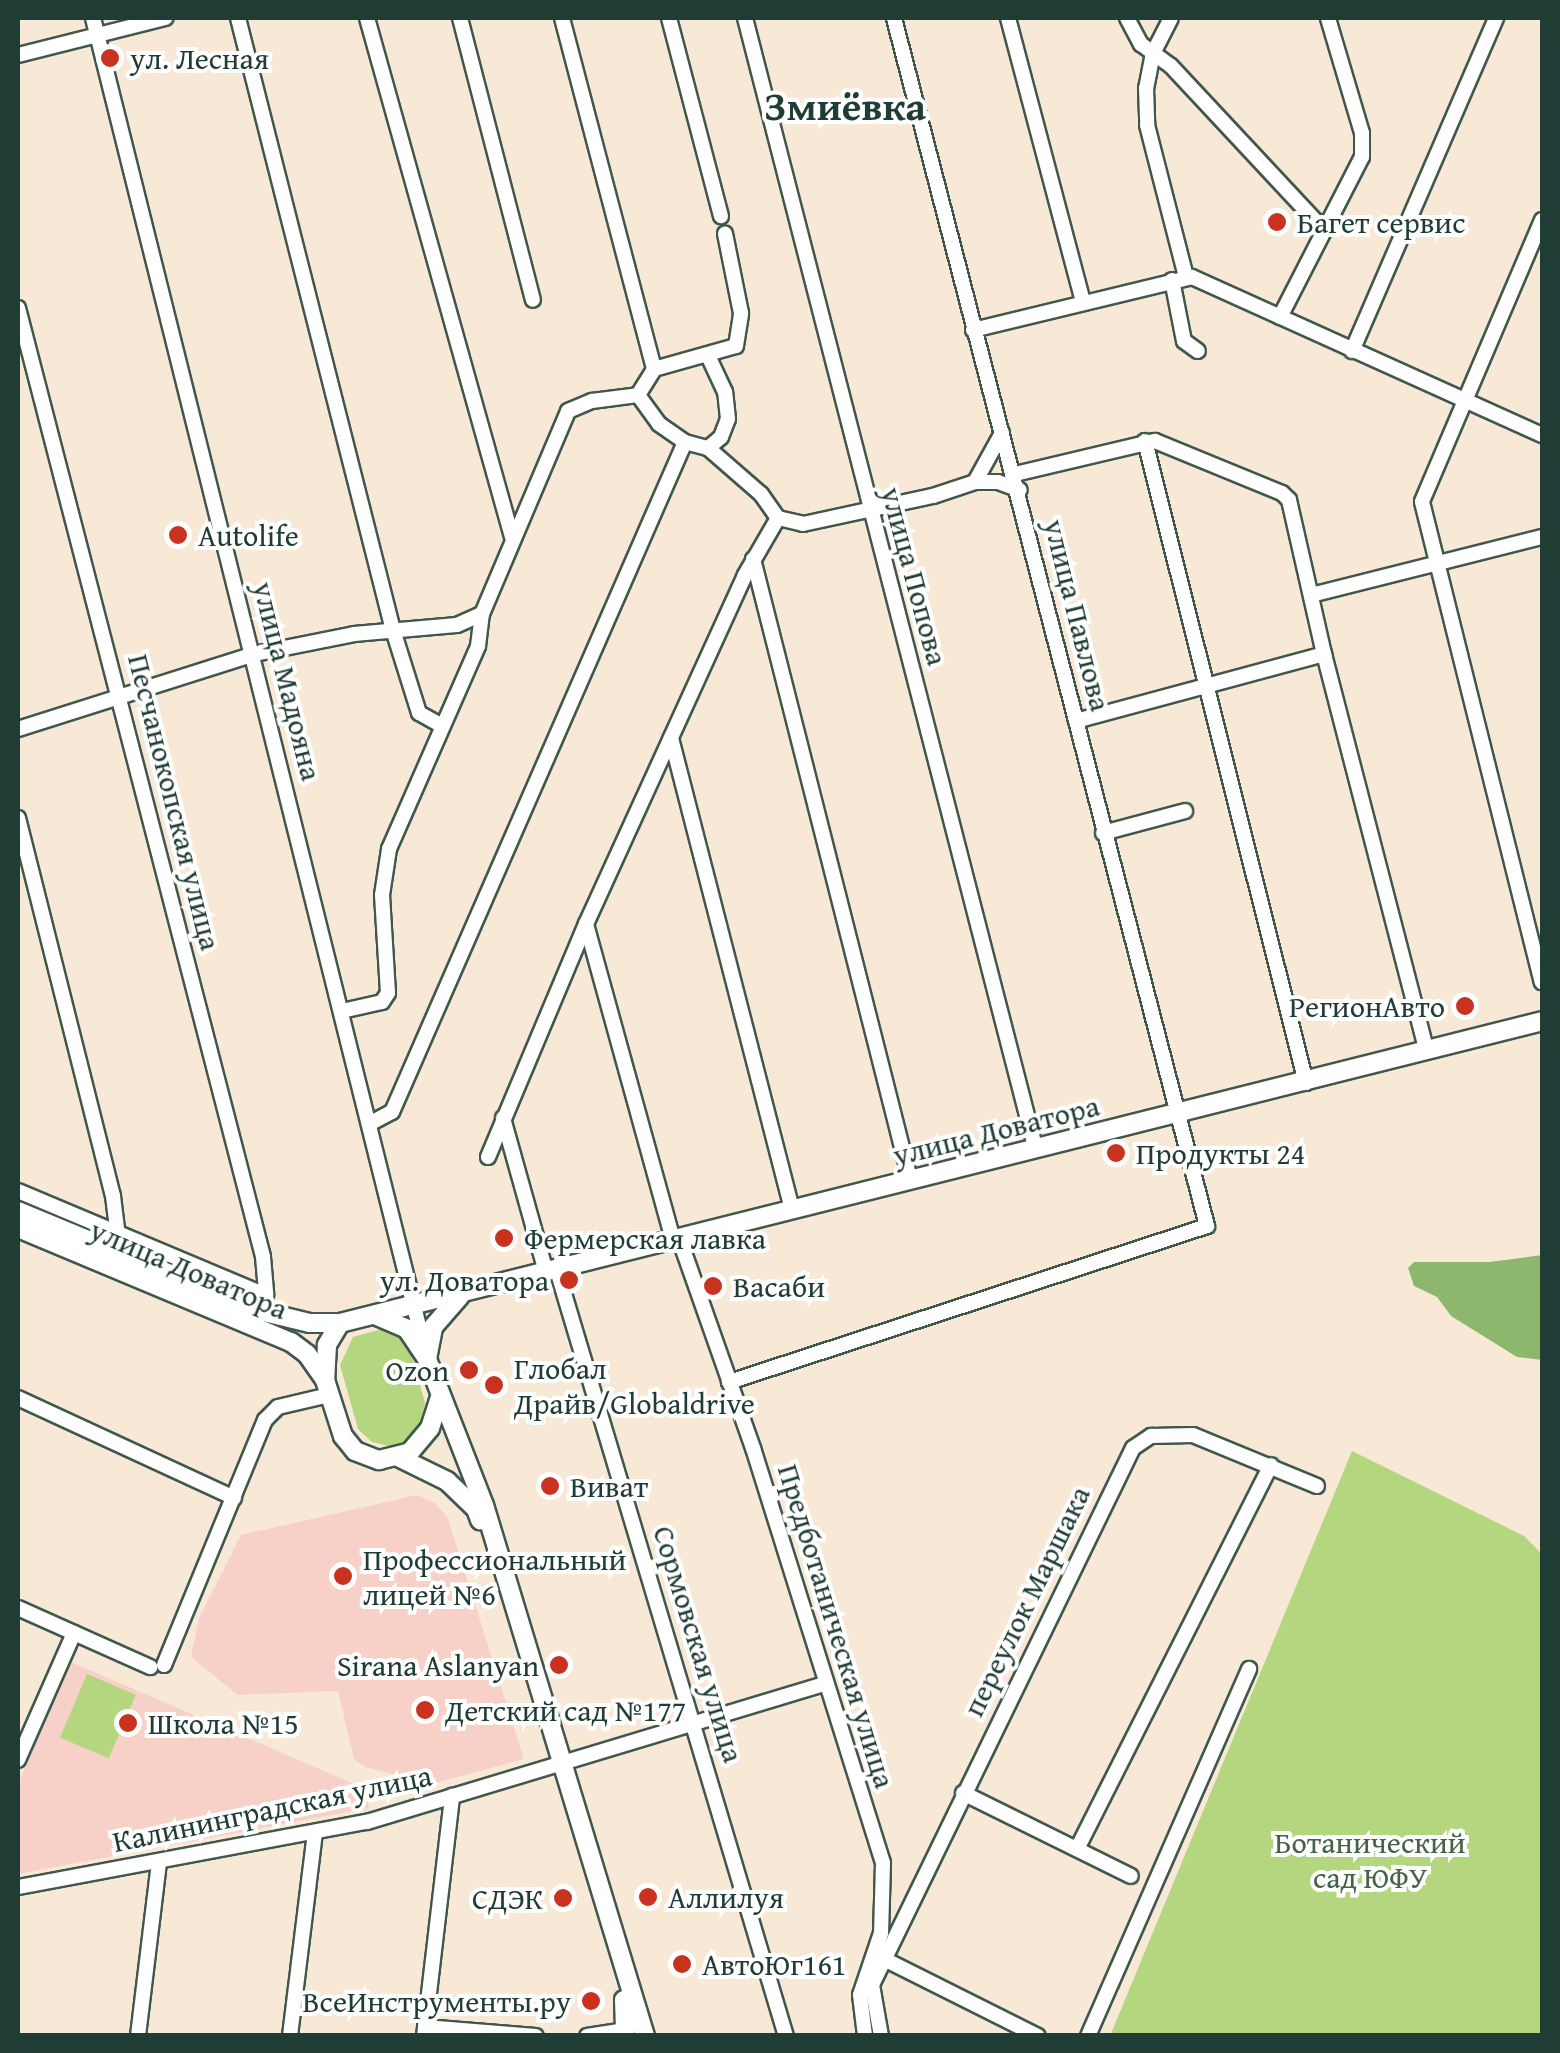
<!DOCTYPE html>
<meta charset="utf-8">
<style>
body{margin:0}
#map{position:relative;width:1560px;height:2053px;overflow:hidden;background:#f8e9d7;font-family:"Gentium Book Plus",serif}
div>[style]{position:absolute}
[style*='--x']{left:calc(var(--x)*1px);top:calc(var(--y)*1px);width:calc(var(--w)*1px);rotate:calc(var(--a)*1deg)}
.built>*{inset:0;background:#f7d1c7}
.green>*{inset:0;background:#b3d67f;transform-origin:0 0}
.forest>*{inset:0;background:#8eb76e}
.roads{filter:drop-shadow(2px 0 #40574c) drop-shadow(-2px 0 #40574c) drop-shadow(0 2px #40574c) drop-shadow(0 -2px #40574c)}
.minor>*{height:14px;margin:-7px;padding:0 7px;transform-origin:7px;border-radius:7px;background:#fff}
.major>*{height:18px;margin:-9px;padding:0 9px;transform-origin:9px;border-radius:9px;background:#fff}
.dots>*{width:28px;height:28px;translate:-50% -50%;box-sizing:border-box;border:5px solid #fff;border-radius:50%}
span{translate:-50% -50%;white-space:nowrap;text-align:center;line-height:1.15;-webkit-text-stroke:8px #fff;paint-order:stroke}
.poi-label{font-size:30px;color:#1f3d34}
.left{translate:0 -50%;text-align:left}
.right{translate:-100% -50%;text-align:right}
.street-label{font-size:30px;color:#1f3d34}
.park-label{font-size:30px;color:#446347}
.district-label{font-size:40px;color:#1f3d34;font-weight:700}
.frame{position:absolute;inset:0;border:20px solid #1f3d34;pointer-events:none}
</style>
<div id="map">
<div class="built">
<div style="clip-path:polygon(417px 1495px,435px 1503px,447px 1516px,524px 1759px,432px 1784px,365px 1767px,354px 1759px,338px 1691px,238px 1695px,191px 1657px,199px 1618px,241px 1535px)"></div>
<div style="clip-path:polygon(71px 1662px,366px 1789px,369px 1808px,18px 1874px,18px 1784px)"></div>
</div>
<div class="green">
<div style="clip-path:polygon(382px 1329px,399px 1336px,410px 1349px,425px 1403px,420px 1427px,408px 1441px,389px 1446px,372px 1442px,358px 1429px,340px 1365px,353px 1337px)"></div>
<div style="clip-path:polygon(1352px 1451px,1524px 1536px,1542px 1554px,1542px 2035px,1110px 2036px)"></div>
<div style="left:87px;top:1674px;width:53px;height:69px;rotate:23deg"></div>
</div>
<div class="forest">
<div style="clip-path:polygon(1542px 1255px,1542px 1360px,1517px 1357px,1451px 1316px,1437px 1297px,1414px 1286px,1408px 1268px,1414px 1262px,1490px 1262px)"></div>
</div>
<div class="roads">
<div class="minor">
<div style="--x:93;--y:18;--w:1374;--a:76.01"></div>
<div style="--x:238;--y:18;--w:631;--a:75.79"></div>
<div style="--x:393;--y:630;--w:87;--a:72.6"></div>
<div style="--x:419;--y:713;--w:26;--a:29"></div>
<div style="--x:367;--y:18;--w:539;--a:74.39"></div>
<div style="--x:460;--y:18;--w:291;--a:75.5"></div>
<div style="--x:562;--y:18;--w:363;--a:75.3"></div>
<div style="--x:669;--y:18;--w:205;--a:75.3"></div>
<div style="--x:745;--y:18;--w:1166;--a:75.59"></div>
<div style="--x:1008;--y:18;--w:293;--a:75.2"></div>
<div style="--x:1127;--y:18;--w:30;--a:62"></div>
<div style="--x:1141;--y:44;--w:15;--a:37"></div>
<div style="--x:1153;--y:53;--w:36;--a:101"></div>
<div style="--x:1146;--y:88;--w:37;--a:88"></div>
<div style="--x:1147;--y:125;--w:157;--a:75.6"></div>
<div style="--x:1171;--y:18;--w:39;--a:117"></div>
<div style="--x:1153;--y:53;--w:22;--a:36"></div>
<div style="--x:1171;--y:66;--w:223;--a:47"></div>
<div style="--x:18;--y:55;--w:152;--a:-14.1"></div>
<div style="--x:1542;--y:220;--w:306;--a:113.1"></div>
<div style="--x:1422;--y:502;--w:495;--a:76"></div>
<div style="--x:1172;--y:280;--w:62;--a:78.9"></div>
<div style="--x:1184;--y:341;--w:17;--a:36"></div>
<div style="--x:18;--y:308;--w:980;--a:75.52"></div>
<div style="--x:263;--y:1257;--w:38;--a:85"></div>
<div style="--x:266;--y:1295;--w:17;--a:111"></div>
<div style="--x:1280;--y:317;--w:180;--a:-62.9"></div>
<div style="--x:1362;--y:157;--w:24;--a:-90"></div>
<div style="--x:1362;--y:133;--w:120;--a:-106.5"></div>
<div style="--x:973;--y:330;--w:225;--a:-13.6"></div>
<div style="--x:1192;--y:277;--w:384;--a:24.3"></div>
<div style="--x:1352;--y:351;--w:363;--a:-66.6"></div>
<div style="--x:638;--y:395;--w:31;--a:-58"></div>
<div style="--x:654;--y:369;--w:85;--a:-15.7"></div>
<div style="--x:736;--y:346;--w:33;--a:-81"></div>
<div style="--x:741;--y:313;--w:81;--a:-101.4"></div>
<div style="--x:1145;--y:441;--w:662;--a:75.92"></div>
<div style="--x:708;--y:448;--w:17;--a:-40"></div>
<div style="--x:721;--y:437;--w:19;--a:-69"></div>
<div style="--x:728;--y:419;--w:27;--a:-96"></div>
<div style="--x:725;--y:392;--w:40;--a:-115"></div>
<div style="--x:1015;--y:474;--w:144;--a:-13.3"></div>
<div style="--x:1155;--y:441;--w:137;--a:22.3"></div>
<div style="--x:1282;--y:493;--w:10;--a:45"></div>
<div style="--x:1289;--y:500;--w:158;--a:77.2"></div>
<div style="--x:1324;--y:654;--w:410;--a:75.5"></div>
<div style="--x:975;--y:482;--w:23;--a:0"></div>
<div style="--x:998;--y:482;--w:23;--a:20"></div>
<div style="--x:778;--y:518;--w:26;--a:13"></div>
<div style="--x:803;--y:524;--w:133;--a:-12.2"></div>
<div style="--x:933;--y:496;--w:44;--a:-18.4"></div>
<div style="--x:975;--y:482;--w:56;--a:-61.1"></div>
<div style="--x:753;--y:559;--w:640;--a:75.79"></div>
<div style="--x:1311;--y:595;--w:238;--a:-14.1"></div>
<div style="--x:1076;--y:721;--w:257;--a:-15.1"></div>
<div style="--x:18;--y:729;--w:248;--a:-17.6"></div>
<div style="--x:254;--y:654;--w:102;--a:-11.3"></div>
<div style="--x:354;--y:634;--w:103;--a:-5"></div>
<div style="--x:457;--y:625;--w:27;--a:-24"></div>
<div style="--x:671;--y:738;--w:487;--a:75.6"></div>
<div style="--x:18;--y:818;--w:390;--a:75.9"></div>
<div style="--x:113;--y:1196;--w:38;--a:83"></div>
<div style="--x:1103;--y:833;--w:85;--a:-15"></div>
<div style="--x:586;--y:924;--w:328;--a:74.6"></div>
<div style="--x:342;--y:1011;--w:41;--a:-12.7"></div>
<div style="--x:382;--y:1002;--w:11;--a:-56"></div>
<div style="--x:388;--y:993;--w:98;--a:-93.5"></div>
<div style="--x:382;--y:895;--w:47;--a:-81.3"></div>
<div style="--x:389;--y:849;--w:222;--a:-66.3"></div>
<div style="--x:478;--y:646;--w:32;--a:-83"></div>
<div style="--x:482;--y:614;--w:220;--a:-67"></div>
<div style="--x:568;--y:411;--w:26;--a:-23"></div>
<div style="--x:592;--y:401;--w:46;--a:-7.4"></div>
<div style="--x:638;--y:395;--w:36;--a:54"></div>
<div style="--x:659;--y:424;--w:32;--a:35"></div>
<div style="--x:685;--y:442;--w:24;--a:15"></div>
<div style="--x:708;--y:448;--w:70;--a:41"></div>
<div style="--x:761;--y:494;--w:29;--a:55"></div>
<div style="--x:503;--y:1118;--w:160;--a:74.4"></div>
<div style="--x:369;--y:1124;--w:26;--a:-28"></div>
<div style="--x:392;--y:1112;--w:731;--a:-66.38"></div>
<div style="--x:488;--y:1157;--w:253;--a:-67.2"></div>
<div style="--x:586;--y:924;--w:384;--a:-65.5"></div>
<div style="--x:745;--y:575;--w:66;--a:-59.9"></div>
<div style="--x:18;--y:1191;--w:269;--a:22.8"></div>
<div style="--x:679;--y:1238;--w:223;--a:70.6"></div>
<div style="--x:753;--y:1448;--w:435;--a:72.6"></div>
<div style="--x:883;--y:1863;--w:70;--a:91.6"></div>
<div style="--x:881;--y:1933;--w:65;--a:108.7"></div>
<div style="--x:860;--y:1995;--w:41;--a:83"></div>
<div style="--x:557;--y:1270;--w:799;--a:73.36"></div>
<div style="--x:729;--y:1382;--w:503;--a:-18.07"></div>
<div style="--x:1207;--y:1226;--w:1248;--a:-104.53"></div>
<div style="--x:18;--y:1398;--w:238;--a:24.8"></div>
<div style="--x:18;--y:1608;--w:145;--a:24.1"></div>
<div style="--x:164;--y:1665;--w:265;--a:-67.6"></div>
<div style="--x:265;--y:1420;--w:18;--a:-45"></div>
<div style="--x:278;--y:1407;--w:52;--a:-13.2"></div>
<div style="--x:18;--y:1760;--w:139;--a:-66.2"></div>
<div style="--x:963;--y:1793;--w:187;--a:26.3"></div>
<div style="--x:1077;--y:1849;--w:430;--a:-63.2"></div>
<div style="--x:18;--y:1887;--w:355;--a:-10.6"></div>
<div style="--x:367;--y:1822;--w:477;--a:-16.8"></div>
<div style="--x:884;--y:1959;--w:172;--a:26.6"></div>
<div style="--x:425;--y:2027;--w:111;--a:4.6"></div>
<div style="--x:138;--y:2036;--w:174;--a:-83.1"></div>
<div style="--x:290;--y:2036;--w:205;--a:-83"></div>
<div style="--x:424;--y:2036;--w:242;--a:-83.3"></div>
<div style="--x:587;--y:2036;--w:39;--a:-9"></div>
<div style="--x:881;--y:2036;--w:52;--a:-100"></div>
<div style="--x:872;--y:1985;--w:597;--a:-64.08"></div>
<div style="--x:1133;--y:1448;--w:22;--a:-34"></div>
<div style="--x:1151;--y:1436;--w:42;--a:-1.4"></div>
<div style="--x:1193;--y:1435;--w:134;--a:22.4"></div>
<div style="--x:1088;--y:2036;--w:401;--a:-66.3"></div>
</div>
<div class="major">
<div style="--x:18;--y:1211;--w:262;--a:22.5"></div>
<div style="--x:260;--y:1311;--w:51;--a:13.5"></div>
<div style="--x:310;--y:1323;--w:30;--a:0"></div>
<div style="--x:340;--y:1323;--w:1239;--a:-14.1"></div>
<div style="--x:18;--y:1228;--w:296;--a:22.7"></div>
<div style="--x:291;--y:1342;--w:20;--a:37"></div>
<div style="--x:307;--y:1354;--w:32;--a:55"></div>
<div style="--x:377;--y:1316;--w:33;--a:23"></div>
<div style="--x:407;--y:1329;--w:36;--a:56"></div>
<div style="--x:427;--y:1359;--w:157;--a:68.7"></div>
<div style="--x:484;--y:1505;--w:555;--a:73.13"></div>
<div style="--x:340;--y:1323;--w:26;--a:121"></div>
<div style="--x:327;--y:1345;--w:35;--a:93"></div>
<div style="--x:325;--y:1380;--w:59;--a:72.2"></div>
<div style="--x:343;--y:1436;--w:19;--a:51"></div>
<div style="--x:355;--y:1451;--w:26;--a:21"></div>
<div style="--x:379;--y:1460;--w:32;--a:-14"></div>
<div style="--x:410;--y:1452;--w:31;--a:-50"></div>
<div style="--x:430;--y:1428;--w:33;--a:-72"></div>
<div style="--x:427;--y:1359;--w:33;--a:-79"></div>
<div style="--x:433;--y:1327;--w:41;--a:-48.9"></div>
<div style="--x:400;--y:1458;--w:52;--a:26.1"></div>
<div style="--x:447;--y:1481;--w:40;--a:44"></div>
<div style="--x:476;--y:1509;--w:12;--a:70"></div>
<div style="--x:624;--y:2000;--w:36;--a:88"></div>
</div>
</div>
<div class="dots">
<div style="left:110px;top:58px;background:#c8321e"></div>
<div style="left:1277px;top:222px;background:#c8321e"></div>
<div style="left:178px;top:535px;background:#c8321e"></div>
<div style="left:1465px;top:1006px;background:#c8321e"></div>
<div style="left:1116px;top:1153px;background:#c8321e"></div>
<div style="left:504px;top:1238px;background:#c8321e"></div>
<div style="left:569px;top:1280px;background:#c8321e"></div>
<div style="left:713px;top:1286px;background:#c8321e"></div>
<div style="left:469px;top:1370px;background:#c8321e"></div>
<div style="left:494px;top:1385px;background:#c8321e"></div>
<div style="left:550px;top:1486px;background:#c8321e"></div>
<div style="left:343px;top:1576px;background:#c8321e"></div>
<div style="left:559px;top:1665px;background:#c8321e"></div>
<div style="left:425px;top:1710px;background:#c8321e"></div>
<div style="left:128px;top:1723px;background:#c8321e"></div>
<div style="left:648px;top:1897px;background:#c8321e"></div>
<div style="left:563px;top:1898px;background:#c8321e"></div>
<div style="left:682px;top:1964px;background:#c8321e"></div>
<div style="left:591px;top:2001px;background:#c8321e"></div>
</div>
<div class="poi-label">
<span class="left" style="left:130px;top:58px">ул. Лесная</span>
<span class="left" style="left:1297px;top:222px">Багет сервис</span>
<span class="left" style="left:198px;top:535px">Autolife</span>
<span class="right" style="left:1445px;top:1006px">РегионАвто</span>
<span class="left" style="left:1136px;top:1153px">Продукты 24</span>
<span class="left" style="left:524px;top:1238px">Фермерская лавка</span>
<span class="right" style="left:549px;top:1280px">ул. Доватора</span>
<span class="left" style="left:733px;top:1286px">Васаби</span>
<span class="left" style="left:514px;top:1385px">Глобал<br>Драйв/Globaldrive</span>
<span class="right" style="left:449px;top:1370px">Ozon</span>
<span class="left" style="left:570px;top:1486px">Виват</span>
<span class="left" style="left:363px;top:1576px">Профессиональный<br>лицей №6</span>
<span class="right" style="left:539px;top:1665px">Sirana Aslanyan</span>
<span class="left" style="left:445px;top:1710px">Детский сад №177</span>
<span class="left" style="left:148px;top:1723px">Школа №15</span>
<span class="left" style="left:668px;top:1897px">Аллилуя</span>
<span class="right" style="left:543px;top:1898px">СДЭК</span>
<span class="left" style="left:702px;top:1964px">АвтоЮг161</span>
<span class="right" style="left:571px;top:2001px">ВсеИнструменты.ру</span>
</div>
<div class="street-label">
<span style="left:915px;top:576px;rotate:75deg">улица Попова</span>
<span style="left:1078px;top:615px;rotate:76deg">улица Павлова</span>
<span style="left:288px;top:681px;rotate:76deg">улица Мадояна</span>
<span style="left:175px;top:802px;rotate:76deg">Песчанокопская улица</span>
<span style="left:996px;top:1130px;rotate:-14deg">улица Доватора</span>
<span style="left:189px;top:1269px;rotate:23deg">улица Доватора</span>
<span style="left:1026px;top:1601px;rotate:-64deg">переулок Маршака</span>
<span style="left:837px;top:1626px;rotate:73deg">Предботаническая улица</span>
<span style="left:699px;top:1644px;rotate:73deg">Сормовская улица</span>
<span style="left:272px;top:1808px;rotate:-12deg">Калининградская улица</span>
</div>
<div class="park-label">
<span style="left:1370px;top:1859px">Ботанический<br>сад ЮФУ</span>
</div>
<div class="district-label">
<span style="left:845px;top:106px">Змиёвка</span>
</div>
<div class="frame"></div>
</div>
